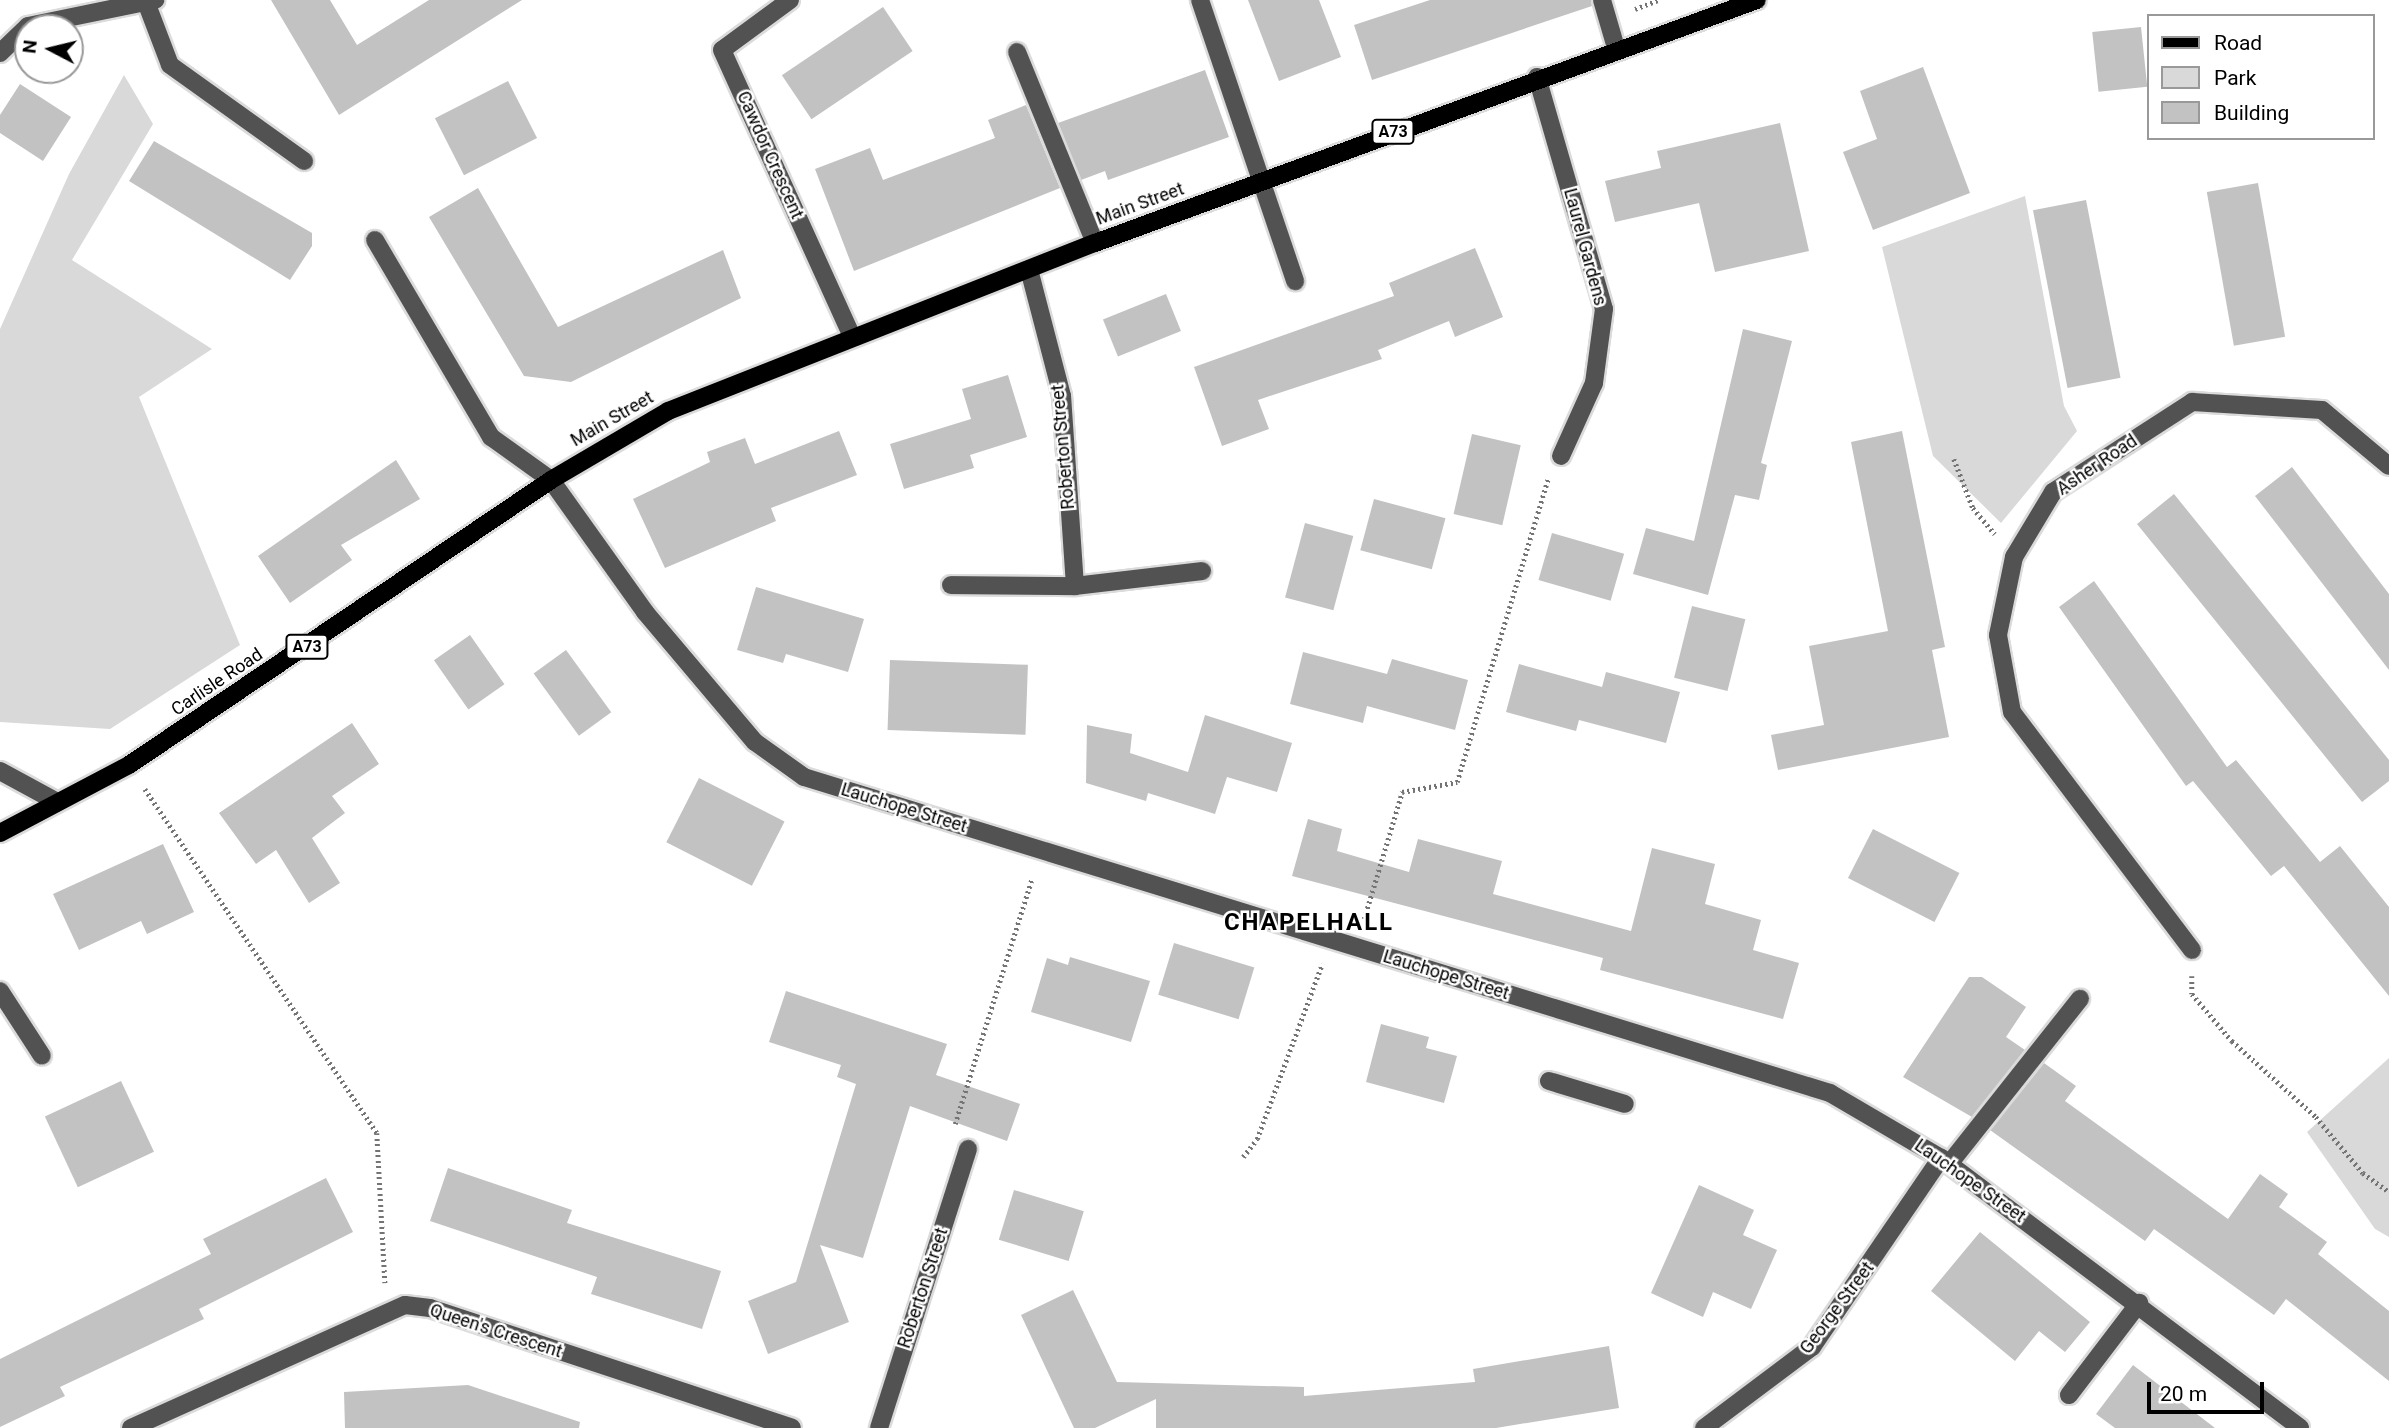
<!DOCTYPE html>
<style>
body{margin:0}
#map{position:relative;width:2389px;height:1428px;overflow:hidden;background:#fff;font-family:Roboto,sans-serif}
div>[style]{position:absolute}
[style*='--x']{left:calc(var(--x)*1px);top:calc(var(--y)*1px);width:calc(var(--w)*1px);rotate:calc(var(--a)*1deg)}
.green>*{inset:0;background:#d9d9d9}
.building>*{inset:0;background:#c2c2c2;transform-origin:0 0}
.path>*{height:4.5px;margin-top:-2.25px;transform-origin:0;background:repeating-linear-gradient(90deg,#747474 0 2px,transparent 0 5.5px)}
.roads{filter:drop-shadow(2px 0 #dbdbdb) drop-shadow(-2px 0 #dbdbdb) drop-shadow(0 2px #dbdbdb) drop-shadow(0 -2px #dbdbdb)}
.minor>*{height:18px;margin:-9px;padding:0 9px;transform-origin:9px;border-radius:9px;background:#525252}
.major>*{height:18px;margin:-9px;padding:0 9px;transform-origin:9px;border-radius:9px;background:#000}
span{translate:-50% -50%;white-space:nowrap;text-align:center;line-height:1.15;-webkit-text-stroke:5px #fff;paint-order:stroke}
.shield-label span{padding:2px 5px;background:#fff;border:2px solid;border-radius:5px;-webkit-text-stroke-width:0}
.shield-label{font-size:16px;color:#000;font-weight:700}
.street-label{font-size:18px;color:#000}
.district-label{font-size:24px;color:#000;font-weight:700;letter-spacing:2px}
.legend{position:absolute;left:2147px;top:14px;width:228px;height:126px;box-sizing:border-box;background:#fff;border:2px solid #999;margin:0;padding:9px 12px;list-style:none;font-size:21px;color:#000}
.legend li{display:flex;align-items:center;gap:14px;height:35px}
.legend b{width:35px;border:2px solid #999}
.north{position:absolute;left:14px;top:14px;width:70px;height:70px;box-sizing:border-box;background:#fff;border:2px solid #999;border-radius:50%;rotate:277deg;font-size:19px;font-weight:700;line-height:28px;text-align:center;color:#000}
.north::after{content:'';display:block;margin:auto;width:24px;height:32px;background:#000;clip-path:polygon(50% 0,100% 100%,50% 72%,0 100%)}
.scale{position:absolute;left:2147px;top:1382px;width:117px;height:32px;box-sizing:border-box;border:4px solid #000;border-top:0;padding-left:9px;font-size:21px;line-height:24px;white-space:nowrap;color:#000;-webkit-text-stroke:5px #fff;paint-order:stroke}
</style>
<div id="map">
<div class="green">
<div style="clip-path:polygon(124px 75px,153px 124px,72px 260px,212px 349px,139px 397px,240px 645px,110px 729px,0 722px,0 329px,69px 174px)"></div>
<div style="clip-path:polygon(2025px 196px,2064px 406px,2077px 431px,2001px 523px,1933px 456px,1882px 247px)"></div>
<div style="clip-path:polygon(2389px 1058px,2389px 1237px,2375px 1229px,2307px 1132px)"></div>
</div>
<div class="building">
<div style="clip-path:polygon(271px 0,330px 0,357px 45px,429px 0,522px 0,339px 115px)"></div>
<div style="clip-path:polygon(1248px 0,1319px 0,1341px 57px,1279px 81px)"></div>
<div style="clip-path:polygon(1430px 0,1591px 0,1592px 6px,1372px 80px,1354px 25px)"></div>
<div style="left:883px;top:7px;width:53px;height:122px;rotate:56deg"></div>
<div style="left:2141px;top:27px;width:60px;height:49px;rotate:84deg"></div>
<div style="clip-path:polygon(1923px 67px,1970px 193px,1873px 230px,1843px 152px,1877px 139px,1860px 91px)"></div>
<div style="clip-path:polygon(1205px 70px,1229px 137px,1108px 180px,1105px 171px,1081px 180px,1058px 123px)"></div>
<div style="left:508px;top:81px;width:64px;height:82px;rotate:63deg"></div>
<div style="clip-path:polygon(20px 84px,71px 117px,43px 161px,0 133px,0 115px)"></div>
<div style="clip-path:polygon(1026px 105px,1060px 188px,854px 271px,815px 169px,870px 148px,883px 180px,995px 138px,988px 120px)"></div>
<div style="clip-path:polygon(1780px 123px,1809px 251px,1715px 272px,1699px 203px,1615px 222px,1605px 181px,1661px 168px,1657px 151px)"></div>
<div style="clip-path:polygon(154px 141px,312px 233px,312px 246px,290px 280px,129px 181px)"></div>
<div style="left:2258px;top:183px;width:156px;height:52px;rotate:80deg"></div>
<div style="clip-path:polygon(478px 188px,558px 327px,723px 250px,741px 298px,571px 382px,524px 376px,429px 217px)"></div>
<div style="left:2086px;top:200px;width:181px;height:54px;rotate:79deg"></div>
<div style="clip-path:polygon(1475px 248px,1503px 317px,1455px 337px,1449px 321px,1378px 350px,1382px 359px,1258px 400px,1269px 429px,1222px 446px,1194px 367px,1394px 296px,1389px 283px)"></div>
<div style="left:1166px;top:294px;width:40px;height:68px;rotate:68deg"></div>
<div style="clip-path:polygon(1743px 329px,1792px 341px,1761px 463px,1767px 465px,1759px 500px,1735px 495px,1708px 595px,1633px 574px,1646px 528px,1694px 541px)"></div>
<div style="clip-path:polygon(1008px 375px,1027px 437px,970px 455px,974px 468px,904px 489px,890px 444px,971px 419px,962px 389px)"></div>
<div style="clip-path:polygon(839px 431px,857px 475px,771px 508px,776px 521px,665px 568px,633px 499px,710px 462px,707px 452px,745px 438px,755px 464px)"></div>
<div style="clip-path:polygon(1902px 431px,1945px 647px,1932px 650px,1949px 737px,1778px 770px,1771px 735px,1824px 725px,1809px 646px,1888px 631px,1851px 442px)"></div>
<div style="left:1472px;top:434px;width:50px;height:82px;rotate:13deg"></div>
<div style="clip-path:polygon(396px 460px,420px 499px,341px 545px,352px 560px,290px 603px,258px 556px)"></div>
<div style="clip-path:polygon(2292px 467px,2389px 594px,2389px 670px,2255px 496px)"></div>
<div style="clip-path:polygon(2174px 494px,2389px 760px,2389px 781px,2362px 802px,2137px 524px)"></div>
<div style="left:1374px;top:499px;width:74px;height:53px;rotate:15deg"></div>
<div style="left:1305px;top:523px;width:50px;height:77px;rotate:15deg"></div>
<div style="left:1552px;top:533px;width:75px;height:49px;rotate:16deg"></div>
<div style="clip-path:polygon(2094px 581px,2227px 767px,2236px 760px,2320px 862px,2340px 846px,2389px 907px,2389px 996px,2284px 866px,2271px 876px,2193px 781px,2186px 786px,2059px 607px)"></div>
<div style="clip-path:polygon(756px 587px,864px 619px,848px 672px,786px 654px,783px 663px,737px 650px)"></div>
<div style="left:1692px;top:606px;width:55px;height:74px;rotate:14deg"></div>
<div style="left:470px;top:635px;width:60px;height:44px;rotate:55deg"></div>
<div style="left:566px;top:650px;width:77px;height:40px;rotate:54deg"></div>
<div style="clip-path:polygon(1303px 652px,1387px 674px,1392px 659px,1468px 680px,1455px 730px,1367px 706px,1363px 723px,1290px 704px)"></div>
<div style="left:890px;top:660px;width:138px;height:70px;rotate:2deg"></div>
<div style="clip-path:polygon(1519px 664px,1602px 687px,1606px 672px,1680px 692px,1666px 743px,1579px 720px,1576px 731px,1506px 712px)"></div>
<div style="clip-path:polygon(1205px 715px,1292px 743px,1277px 792px,1227px 777px,1215px 814px,1148px 793px,1146px 801px,1086px 783px,1087px 725px,1132px 734px,1130px 753px,1188px 772px)"></div>
<div style="clip-path:polygon(352px 723px,379px 764px,332px 796px,345px 813px,312px 838px,340px 883px,309px 903px,276px 850px,256px 864px,219px 813px)"></div>
<div style="left:699px;top:778px;width:96px;height:72px;rotate:27deg"></div>
<div style="clip-path:polygon(1308px 819px,1342px 829px,1337px 851px,1409px 872px,1418px 839px,1502px 861px,1493px 894px,1631px 931px,1652px 848px,1715px 864px,1705px 904px,1761px 920px,1753px 950px,1799px 963px,1783px 1019px,1600px 970px,1603px 958px,1292px 876px)"></div>
<div style="left:1873px;top:829px;width:97px;height:55px;rotate:27deg"></div>
<div style="clip-path:polygon(163px 844px,194px 912px,147px 934px,141px 921px,79px 950px,53px 894px)"></div>
<div style="left:1174px;top:943px;width:84px;height:54px;rotate:17deg"></div>
<div style="clip-path:polygon(1070px 957px,1150px 981px,1131px 1042px,1031px 1012px,1047px 958px,1068px 965px)"></div>
<div style="clip-path:polygon(1969px 977px,1982px 977px,2026px 1007px,2006px 1037px,2025px 1050px,1972px 1117px,1903px 1077px)"></div>
<div style="clip-path:polygon(786px 991px,947px 1044px,936px 1075px,1020px 1104px,1007px 1141px,910px 1106px,863px 1258px,820px 1245px,849px 1322px,768px 1354px,748px 1301px,796px 1282px,856px 1084px,837px 1077px,841px 1065px,769px 1042px)"></div>
<div style="clip-path:polygon(1381px 1024px,1429px 1037px,1426px 1048px,1457px 1056px,1444px 1103px,1366px 1082px)"></div>
<div style="clip-path:polygon(2044px 1063px,2076px 1086px,2065px 1101px,2228px 1219px,2260px 1174px,2288px 1194px,2279px 1207px,2327px 1242px,2318px 1254px,2389px 1311px,2389px 1381px,2286px 1299px,2274px 1315px,2154px 1229px,2145px 1241px,1990px 1130px)"></div>
<div style="left:121px;top:1081px;width:78px;height:84px;rotate:65deg"></div>
<div style="clip-path:polygon(448px 1168px,572px 1210px,567px 1223px,721px 1271px,702px 1329px,591px 1294px,597px 1277px,430px 1221px)"></div>
<div style="clip-path:polygon(326px 1178px,353px 1232px,199px 1309px,204px 1319px,60px 1387px,65px 1396px,0 1427px,0 1359px,211px 1254px,203px 1239px)"></div>
<div style="clip-path:polygon(1699px 1185px,1754px 1210px,1743px 1235px,1777px 1250px,1751px 1309px,1713px 1292px,1703px 1317px,1651px 1293px)"></div>
<div style="left:1014px;top:1190px;width:73px;height:52px;rotate:17deg"></div>
<div style="clip-path:polygon(1980px 1232px,2090px 1322px,2065px 1352px,2039px 1331px,2015px 1361px,1931px 1291px)"></div>
<div style="clip-path:polygon(1073px 1290px,1117px 1382px,1304px 1387px,1304px 1396px,1475px 1382px,1473px 1369px,1609px 1346px,1619px 1408px,1496px 1428px,1156px 1428px,1156px 1399px,1095px 1428px,1074px 1428px,1021px 1315px)"></div>
<div style="clip-path:polygon(2133px 1365px,2215px 1428px,2115px 1428px,2096px 1414px)"></div>
<div style="clip-path:polygon(468px 1385px,580px 1422px,579px 1428px,345px 1428px,344px 1392px)"></div>
</div>
<div class="path">
<div style="--x:1635;--y:9;--w:25;--a:-21"></div>
<div style="--x:1954;--y:459;--w:53;--a:68.8"></div>
<div style="--x:1973;--y:508;--w:34;--a:50"></div>
<div style="--x:145;--y:789;--w:415;--a:56"></div>
<div style="--x:377;--y:1133;--w:150;--a:86.9"></div>
<div style="--x:1364;--y:919;--w:133;--a:-73.3"></div>
<div style="--x:1402;--y:792;--w:56;--a:-10.3"></div>
<div style="--x:1457;--y:782;--w:316;--a:-73.3"></div>
<div style="--x:2192;--y:976;--w:18;--a:90"></div>
<div style="--x:2192;--y:994;--w:62;--a:49.6"></div>
<div style="--x:2232;--y:1041;--w:113;--a:42.1"></div>
<div style="--x:2316;--y:1117;--w:73;--a:50"></div>
<div style="--x:2363;--y:1173;--w:32;--a:36"></div>
<div style="--x:955;--y:1124;--w:258;--a:-72.6"></div>
<div style="--x:1243;--y:1157;--w:23;--a:-52"></div>
<div style="--x:1257;--y:1139;--w:187;--a:-69.6"></div>
</div>
<div class="roads">
<div class="minor">
<div style="--x:790;--y:0;--w:84;--a:143.7"></div>
<div style="--x:722;--y:50;--w:315;--a:65.6"></div>
<div style="--x:1200;--y:0;--w:297;--a:71.3"></div>
<div style="--x:1602;--y:0;--w:50;--a:73.7"></div>
<div style="--x:146;--y:2;--w:67;--a:69.1"></div>
<div style="--x:170;--y:65;--w:165;--a:35.6"></div>
<div style="--x:1017;--y:52;--w:206;--a:67.8"></div>
<div style="--x:0;--y:53;--w:39;--a:-44"></div>
<div style="--x:28;--y:26;--w:130;--a:-11.6"></div>
<div style="--x:1537;--y:77;--w:241;--a:73.9"></div>
<div style="--x:1604;--y:309;--w:75;--a:97.7"></div>
<div style="--x:1594;--y:383;--w:80;--a:114.3"></div>
<div style="--x:375;--y:240;--w:229;--a:59.5"></div>
<div style="--x:491;--y:437;--w:74;--a:35.6"></div>
<div style="--x:551;--y:480;--w:162;--a:54.5"></div>
<div style="--x:645;--y:612;--w:170;--a:49.8"></div>
<div style="--x:755;--y:742;--w:60;--a:35.5"></div>
<div style="--x:804;--y:777;--w:1074;--a:17.12"></div>
<div style="--x:1830;--y:1093;--w:129;--a:30.4"></div>
<div style="--x:1941;--y:1158;--w:449;--a:36.9"></div>
<div style="--x:951;--y:585;--w:124;--a:0.5"></div>
<div style="--x:1075;--y:586;--w:190;--a:-93.9"></div>
<div style="--x:1062;--y:396;--w:131;--a:-104.6"></div>
<div style="--x:1075;--y:586;--w:128;--a:-6.7"></div>
<div style="--x:0;--y:771;--w:65;--a:28.5"></div>
<div style="--x:2192;--y:950;--w:298;--a:-127.1"></div>
<div style="--x:2012;--y:712;--w:78;--a:-100.3"></div>
<div style="--x:1998;--y:635;--w:80;--a:-78.4"></div>
<div style="--x:2014;--y:557;--w:76;--a:-59"></div>
<div style="--x:2053;--y:492;--w:166;--a:-32.9"></div>
<div style="--x:2192;--y:402;--w:130;--a:3.5"></div>
<div style="--x:2322;--y:410;--w:87;--a:39.9"></div>
<div style="--x:0;--y:991;--w:77;--a:57.1"></div>
<div style="--x:1549;--y:1081;--w:79;--a:16.8"></div>
<div style="--x:1949;--y:1164;--w:211;--a:-51.6"></div>
<div style="--x:2069;--y:1395;--w:116;--a:-52.7"></div>
<div style="--x:131;--y:1428;--w:300;--a:-24.2"></div>
<div style="--x:405;--y:1305;--w:25;--a:7"></div>
<div style="--x:430;--y:1308;--w:381;--a:18.3"></div>
<div style="--x:879;--y:1428;--w:293;--a:-72.3"></div>
<div style="--x:1704;--y:1428;--w:135;--a:-36.9"></div>
<div style="--x:1812;--y:1347;--w:229;--a:-55.7"></div>
</div>
<div class="major">
<div style="--x:0;--y:833;--w:146;--a:-27.8"></div>
<div style="--x:129;--y:765;--w:509;--a:-34.03"></div>
<div style="--x:551;--y:480;--w:136;--a:-30.5"></div>
<div style="--x:668;--y:411;--w:459;--a:-21.5"></div>
<div style="--x:1095;--y:243;--w:705;--a:-20.16"></div>
</div>
</div>
<div class="shield-label">
<span style="left:1393px;top:132px">A73</span>
<span style="left:307px;top:647px">A73</span>
</div>
<div class="street-label">
<span style="left:770px;top:155px;rotate:66deg">Cawdor Crescent</span>
<span style="left:1140px;top:204px;rotate:-20deg">Main Street</span>
<span style="left:1585px;top:247px;rotate:75deg">Laurel Gardens</span>
<span style="left:612px;top:419px;rotate:-30deg">Main Street</span>
<span style="left:1063px;top:447px;rotate:-95deg">Roberton Street</span>
<span style="left:2097px;top:465px;rotate:-34deg">Asher Road</span>
<span style="left:217px;top:682px;rotate:-34deg">Carlisle Road</span>
<span style="left:904px;top:808px;rotate:17deg">Lauchope Street</span>
<span style="left:1446px;top:975px;rotate:17deg">Lauchope Street</span>
<span style="left:1970px;top:1181px;rotate:35deg">Lauchope Street</span>
<span style="left:923px;top:1288px;rotate:-72deg">Roberton Street</span>
<span style="left:1837px;top:1308px;rotate:-53deg">George Street</span>
<span style="left:496px;top:1331px;rotate:18deg">Queen's Crescent</span>
</div>
<div class="district-label">
<span style="left:1309px;top:923px">CHAPELHALL</span>
</div>
<ul class="legend">
<li><b style="height:9px;background:#000"></b>Road</li>
<li><b style="height:19px;background:#d9d9d9"></b>Park</li>
<li><b style="height:19px;background:#c2c2c2"></b>Building</li>
</ul>
<div class="north">N</div>
<div class="scale">20 m</div>
</div>
